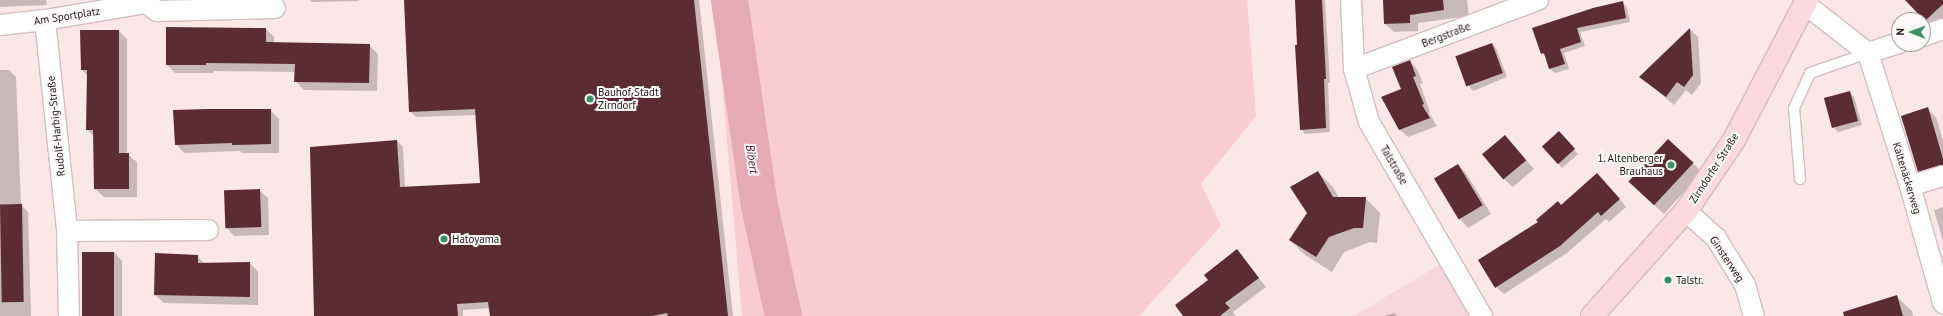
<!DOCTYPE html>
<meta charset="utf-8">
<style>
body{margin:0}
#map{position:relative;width:1943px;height:316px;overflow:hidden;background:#fbe6e8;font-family:"PT Sans",sans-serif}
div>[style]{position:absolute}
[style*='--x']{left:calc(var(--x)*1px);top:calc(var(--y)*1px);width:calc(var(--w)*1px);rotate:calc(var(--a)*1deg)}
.built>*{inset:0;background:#f6d8dc}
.green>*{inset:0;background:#f8ccd2}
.shadow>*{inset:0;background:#0003}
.river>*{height:37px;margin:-18.5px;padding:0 18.5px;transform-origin:18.5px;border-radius:18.5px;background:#e5aab3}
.building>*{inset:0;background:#5c2c35;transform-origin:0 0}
.roads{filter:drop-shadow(1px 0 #d2bec0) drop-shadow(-1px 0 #d2bec0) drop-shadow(0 1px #d2bec0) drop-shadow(0 -1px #d2bec0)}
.service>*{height:10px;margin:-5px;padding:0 5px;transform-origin:5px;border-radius:5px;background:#fff}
.minor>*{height:20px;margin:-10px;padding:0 10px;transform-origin:10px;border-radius:10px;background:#fff}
.secondary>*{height:22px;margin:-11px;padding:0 11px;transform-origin:11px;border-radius:11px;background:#fcd8df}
.dots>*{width:11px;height:11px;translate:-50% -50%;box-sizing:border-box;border:2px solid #fcf8f8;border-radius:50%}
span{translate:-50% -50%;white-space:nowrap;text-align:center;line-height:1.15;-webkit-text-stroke:4px #fcf8f8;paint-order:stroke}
.street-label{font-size:11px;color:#1f1819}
.poi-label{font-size:11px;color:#1f1819}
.left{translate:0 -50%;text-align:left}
.right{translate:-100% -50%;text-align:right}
.water-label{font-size:12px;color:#571225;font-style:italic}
.north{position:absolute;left:1891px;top:12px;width:40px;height:40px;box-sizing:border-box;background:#fcf8f8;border:1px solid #a49e9f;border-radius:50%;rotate:271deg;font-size:11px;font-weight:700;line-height:16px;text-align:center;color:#1f1819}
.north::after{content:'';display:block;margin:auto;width:14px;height:18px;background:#3a9267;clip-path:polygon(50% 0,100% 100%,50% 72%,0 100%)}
</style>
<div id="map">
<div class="built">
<div style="clip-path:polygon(1441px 264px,1470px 316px,1354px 316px)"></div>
</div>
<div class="green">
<div style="clip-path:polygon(715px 0,1247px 0,1256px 116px,1201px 184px,1221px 226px,1139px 316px,742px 316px)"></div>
</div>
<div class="shadow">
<div style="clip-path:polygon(0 0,46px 0,47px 5px,0 7px)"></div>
<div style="clip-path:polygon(310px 0,359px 0,359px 1px,312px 2px)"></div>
<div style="clip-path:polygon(405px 0,699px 0,733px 316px,491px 316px,490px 308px,463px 310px,463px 316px,315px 316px,397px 141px,403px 147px,405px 187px,481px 184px,477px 115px,416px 117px,410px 111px)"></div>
<div style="clip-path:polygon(1296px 0,1325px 0,1330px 83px,1328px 83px,1330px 132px,1305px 134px,1301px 129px)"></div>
<div style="clip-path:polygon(1384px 0,1467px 0,1469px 16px,1418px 23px,1418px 31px,1394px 32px,1385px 24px)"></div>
<div style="clip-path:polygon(1906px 0,1943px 0,1943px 20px,1934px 28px)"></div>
<div style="clip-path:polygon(1622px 2px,1627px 7px,1630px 22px,1580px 32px,1585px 46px,1564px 53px,1569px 69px,1555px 73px,1550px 69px,1547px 58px,1542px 53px,1534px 28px)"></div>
<div style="clip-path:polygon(266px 29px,274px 37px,274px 44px,369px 45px,378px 54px,377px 91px,304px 90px,295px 81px,296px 72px,214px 71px,214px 73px,175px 73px,167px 65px)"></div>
<div style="clip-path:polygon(1690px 29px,1698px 37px,1701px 83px,1692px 95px,1686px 90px,1674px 105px,1641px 77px)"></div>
<div style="clip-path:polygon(119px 31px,127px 39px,127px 154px,137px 162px,137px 197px,104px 197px,95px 189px,95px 137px,87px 130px,88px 76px,82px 70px)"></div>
<div style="clip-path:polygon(1492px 44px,1496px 48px,1507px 77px,1473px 91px,1469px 86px)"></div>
<div style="clip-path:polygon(1410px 61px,1417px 69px,1423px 83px,1420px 84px,1430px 112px,1429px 113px,1437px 126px,1408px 137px,1400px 130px,1383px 98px,1402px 90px)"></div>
<div style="clip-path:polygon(0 70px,9px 70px,16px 77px,21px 205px,28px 212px,31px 316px,0 316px)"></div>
<div style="clip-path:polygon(1850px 93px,1854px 97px,1862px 125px,1838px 132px,1834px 128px)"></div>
<div style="clip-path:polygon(1927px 109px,1936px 117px,1943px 141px,1943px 176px,1927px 180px,1918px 171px)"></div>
<div style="clip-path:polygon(270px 110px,279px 119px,279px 153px,242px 153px,240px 151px,184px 153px,176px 144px)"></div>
<div style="clip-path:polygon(1563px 137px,1578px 154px,1562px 168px,1543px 146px)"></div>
<div style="clip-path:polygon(1668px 140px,1702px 172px,1664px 214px,1638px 190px)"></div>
<div style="clip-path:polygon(1513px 145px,1534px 169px,1513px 187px,1504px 179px)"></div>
<div style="clip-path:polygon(1458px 165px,1466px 173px,1491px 214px,1468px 228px,1460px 219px)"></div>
<div style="clip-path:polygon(1318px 172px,1333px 187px,1339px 198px,1365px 198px,1380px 213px,1377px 243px,1370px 242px,1344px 252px,1332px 272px,1305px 255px,1290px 240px,1308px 213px)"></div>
<div style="clip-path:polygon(1605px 182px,1626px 207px,1609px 222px,1606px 219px,1567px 253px,1504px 294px,1496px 287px,1540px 222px)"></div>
<div style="clip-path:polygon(259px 190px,268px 198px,269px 235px,234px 236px,226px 227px)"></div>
<div style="clip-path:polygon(1943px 207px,1943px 241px,1934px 210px)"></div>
<div style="clip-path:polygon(1237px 251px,1266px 287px,1233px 312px,1236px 316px,1184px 316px,1209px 280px)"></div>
<div style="clip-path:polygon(114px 252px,122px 261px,122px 316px,84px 316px)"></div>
<div style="clip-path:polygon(197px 256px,205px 264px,250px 263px,258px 272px,258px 305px,164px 303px,155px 295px)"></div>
<div style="clip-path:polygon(1897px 297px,1912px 311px,1913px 316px,1877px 316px)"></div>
<div style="clip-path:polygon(1394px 313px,1397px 316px,1384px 316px)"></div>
</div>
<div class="river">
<div style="--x:729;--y:0;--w:207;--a:81.7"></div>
<div style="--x:759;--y:205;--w:114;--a:77.8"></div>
</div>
<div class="building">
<div style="clip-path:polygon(404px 0,694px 0,728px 316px,668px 316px,667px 313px,652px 316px,490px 316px,488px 302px,457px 304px,458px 316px,314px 316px,310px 147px,397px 140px,400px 187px,480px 183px,475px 109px,409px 112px)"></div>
<div style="clip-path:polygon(1295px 0,1322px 0,1326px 79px,1324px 79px,1326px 128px,1300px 130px,1295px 45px,1297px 45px)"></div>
<div style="clip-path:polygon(1383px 0,1443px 0,1444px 10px,1410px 15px,1410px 23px,1384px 24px)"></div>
<div style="clip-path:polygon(1905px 0,1943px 0,1943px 4px,1925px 21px)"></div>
<div style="clip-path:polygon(1623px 1px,1626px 18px,1577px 28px,1581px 42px,1560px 49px,1565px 64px,1549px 69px,1544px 53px,1541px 54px,1532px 28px,1593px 8px)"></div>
<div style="clip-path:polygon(166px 27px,266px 28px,266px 42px,370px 44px,369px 83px,294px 82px,295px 64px,206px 63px,206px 65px,166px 65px)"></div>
<div style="clip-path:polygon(1690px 28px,1693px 75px,1684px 87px,1677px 82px,1666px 97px,1639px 77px)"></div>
<div style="clip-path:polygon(80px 30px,119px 30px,119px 153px,129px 153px,129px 189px,94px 189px,93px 130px,86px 130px,87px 70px,81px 70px)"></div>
<div style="left:1492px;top:43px;width:32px;height:39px;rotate:70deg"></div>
<div style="clip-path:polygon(1410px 60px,1416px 76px,1413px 77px,1424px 104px,1422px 105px,1430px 118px,1399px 130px,1381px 97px,1401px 89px,1392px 67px)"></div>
<div style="left:1850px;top:91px;width:31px;height:27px;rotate:75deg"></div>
<div style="clip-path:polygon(1928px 107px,1943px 159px,1943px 165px,1918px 172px,1901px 116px)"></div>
<div style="clip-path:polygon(208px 109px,271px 109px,271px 144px,232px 145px,232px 143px,175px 145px,173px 110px)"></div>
<div style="left:1559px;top:131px;width:24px;height:23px;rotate:48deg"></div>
<div style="left:1505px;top:135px;width:33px;height:30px;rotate:50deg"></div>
<div style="left:1668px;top:139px;width:35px;height:58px;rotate:43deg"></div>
<div style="left:1458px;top:164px;width:48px;height:28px;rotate:59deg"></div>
<div style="clip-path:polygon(1318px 171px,1333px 197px,1366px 197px,1363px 228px,1354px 228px,1329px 237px,1316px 257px,1289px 240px,1307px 213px,1290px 187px)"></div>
<div style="clip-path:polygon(1597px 173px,1620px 199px,1601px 216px,1598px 212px,1560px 246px,1495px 288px,1478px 260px,1538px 222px,1536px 220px,1558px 201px,1561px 205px)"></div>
<div style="left:260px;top:189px;width:38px;height:36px;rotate:88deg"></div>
<div style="left:22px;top:204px;width:98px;height:22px;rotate:89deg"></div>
<div style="clip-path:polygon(1237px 249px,1259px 278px,1225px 303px,1230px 308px,1220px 316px,1183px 316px,1175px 305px,1208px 280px,1204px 275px)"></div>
<div style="left:82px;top:252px;width:32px;height:64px"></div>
<div style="clip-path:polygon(155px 253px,198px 255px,198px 263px,250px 262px,250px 297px,154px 295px)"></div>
<div style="clip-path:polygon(1897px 295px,1903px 316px,1844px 316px,1843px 312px)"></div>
</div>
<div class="roads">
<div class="service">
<div style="--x:1800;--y:179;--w:71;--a:-94.8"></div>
<div style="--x:1794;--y:108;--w:38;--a:-65"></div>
<div style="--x:1810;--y:73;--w:61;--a:-19"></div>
</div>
<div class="minor">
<div style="--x:1351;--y:0;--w:69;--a:87.5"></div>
<div style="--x:1354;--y:69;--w:55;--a:74.2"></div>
<div style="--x:1369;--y:122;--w:225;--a:59.8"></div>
<div style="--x:1805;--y:4;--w:80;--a:37.9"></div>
<div style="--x:1868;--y:53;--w:33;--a:-18"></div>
<div style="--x:45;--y:20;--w:212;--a:84"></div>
<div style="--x:67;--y:231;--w:85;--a:88.7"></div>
<div style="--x:0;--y:25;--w:45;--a:-6.3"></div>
<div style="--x:45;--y:20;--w:103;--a:-9.5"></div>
<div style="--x:147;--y:3;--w:13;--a:39"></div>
<div style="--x:157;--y:11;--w:118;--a:-1.5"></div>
<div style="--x:1923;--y:36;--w:21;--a:-19"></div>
<div style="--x:1868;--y:53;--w:139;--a:72.5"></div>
<div style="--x:1910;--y:186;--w:122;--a:74.2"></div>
<div style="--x:1354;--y:69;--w:197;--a:-20.6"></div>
<div style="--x:1910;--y:186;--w:34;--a:-17"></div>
<div style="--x:1686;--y:211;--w:40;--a:42"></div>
<div style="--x:1716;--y:238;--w:55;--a:58.3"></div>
<div style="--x:1745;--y:285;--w:32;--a:74"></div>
<div style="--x:67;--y:231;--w:141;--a:-0.4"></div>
</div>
<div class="secondary">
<div style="--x:1592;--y:316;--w:141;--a:-48.2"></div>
<div style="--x:1686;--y:211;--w:86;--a:-55.9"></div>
<div style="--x:1734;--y:140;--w:158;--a:-62.5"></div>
</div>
</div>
<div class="dots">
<div style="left:590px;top:99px;background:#3a9267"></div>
<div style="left:1671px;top:165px;background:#3a9267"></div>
<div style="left:444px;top:239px;background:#3a9267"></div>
<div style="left:1668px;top:280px;background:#3a9267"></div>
</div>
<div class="street-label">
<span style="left:67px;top:16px;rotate:-9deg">Am Sportplatz</span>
<span style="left:1446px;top:35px;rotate:-21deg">Bergstraße</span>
<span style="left:56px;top:126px;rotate:-96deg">Rudolf-Harbig-Straße</span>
<span style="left:1394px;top:165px;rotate:60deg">Talstraße</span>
<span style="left:1714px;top:168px;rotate:-57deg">Zirndorfer Straße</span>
<span style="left:1907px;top:178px;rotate:73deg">Kaltenäckerweg</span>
<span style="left:1727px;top:259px;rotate:56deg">Ginsterweg</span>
</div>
<div class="poi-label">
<span class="left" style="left:598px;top:99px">Bauhof Stadt<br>Zirndorf</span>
<span class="right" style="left:1663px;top:165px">1. Altenberger<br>Brauhaus</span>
<span class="left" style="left:452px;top:239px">Hatoyama</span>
<span class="left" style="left:1676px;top:280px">Talstr.</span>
</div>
<div class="water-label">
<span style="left:752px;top:159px;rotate:81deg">Bibert</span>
</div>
<div class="north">N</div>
</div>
